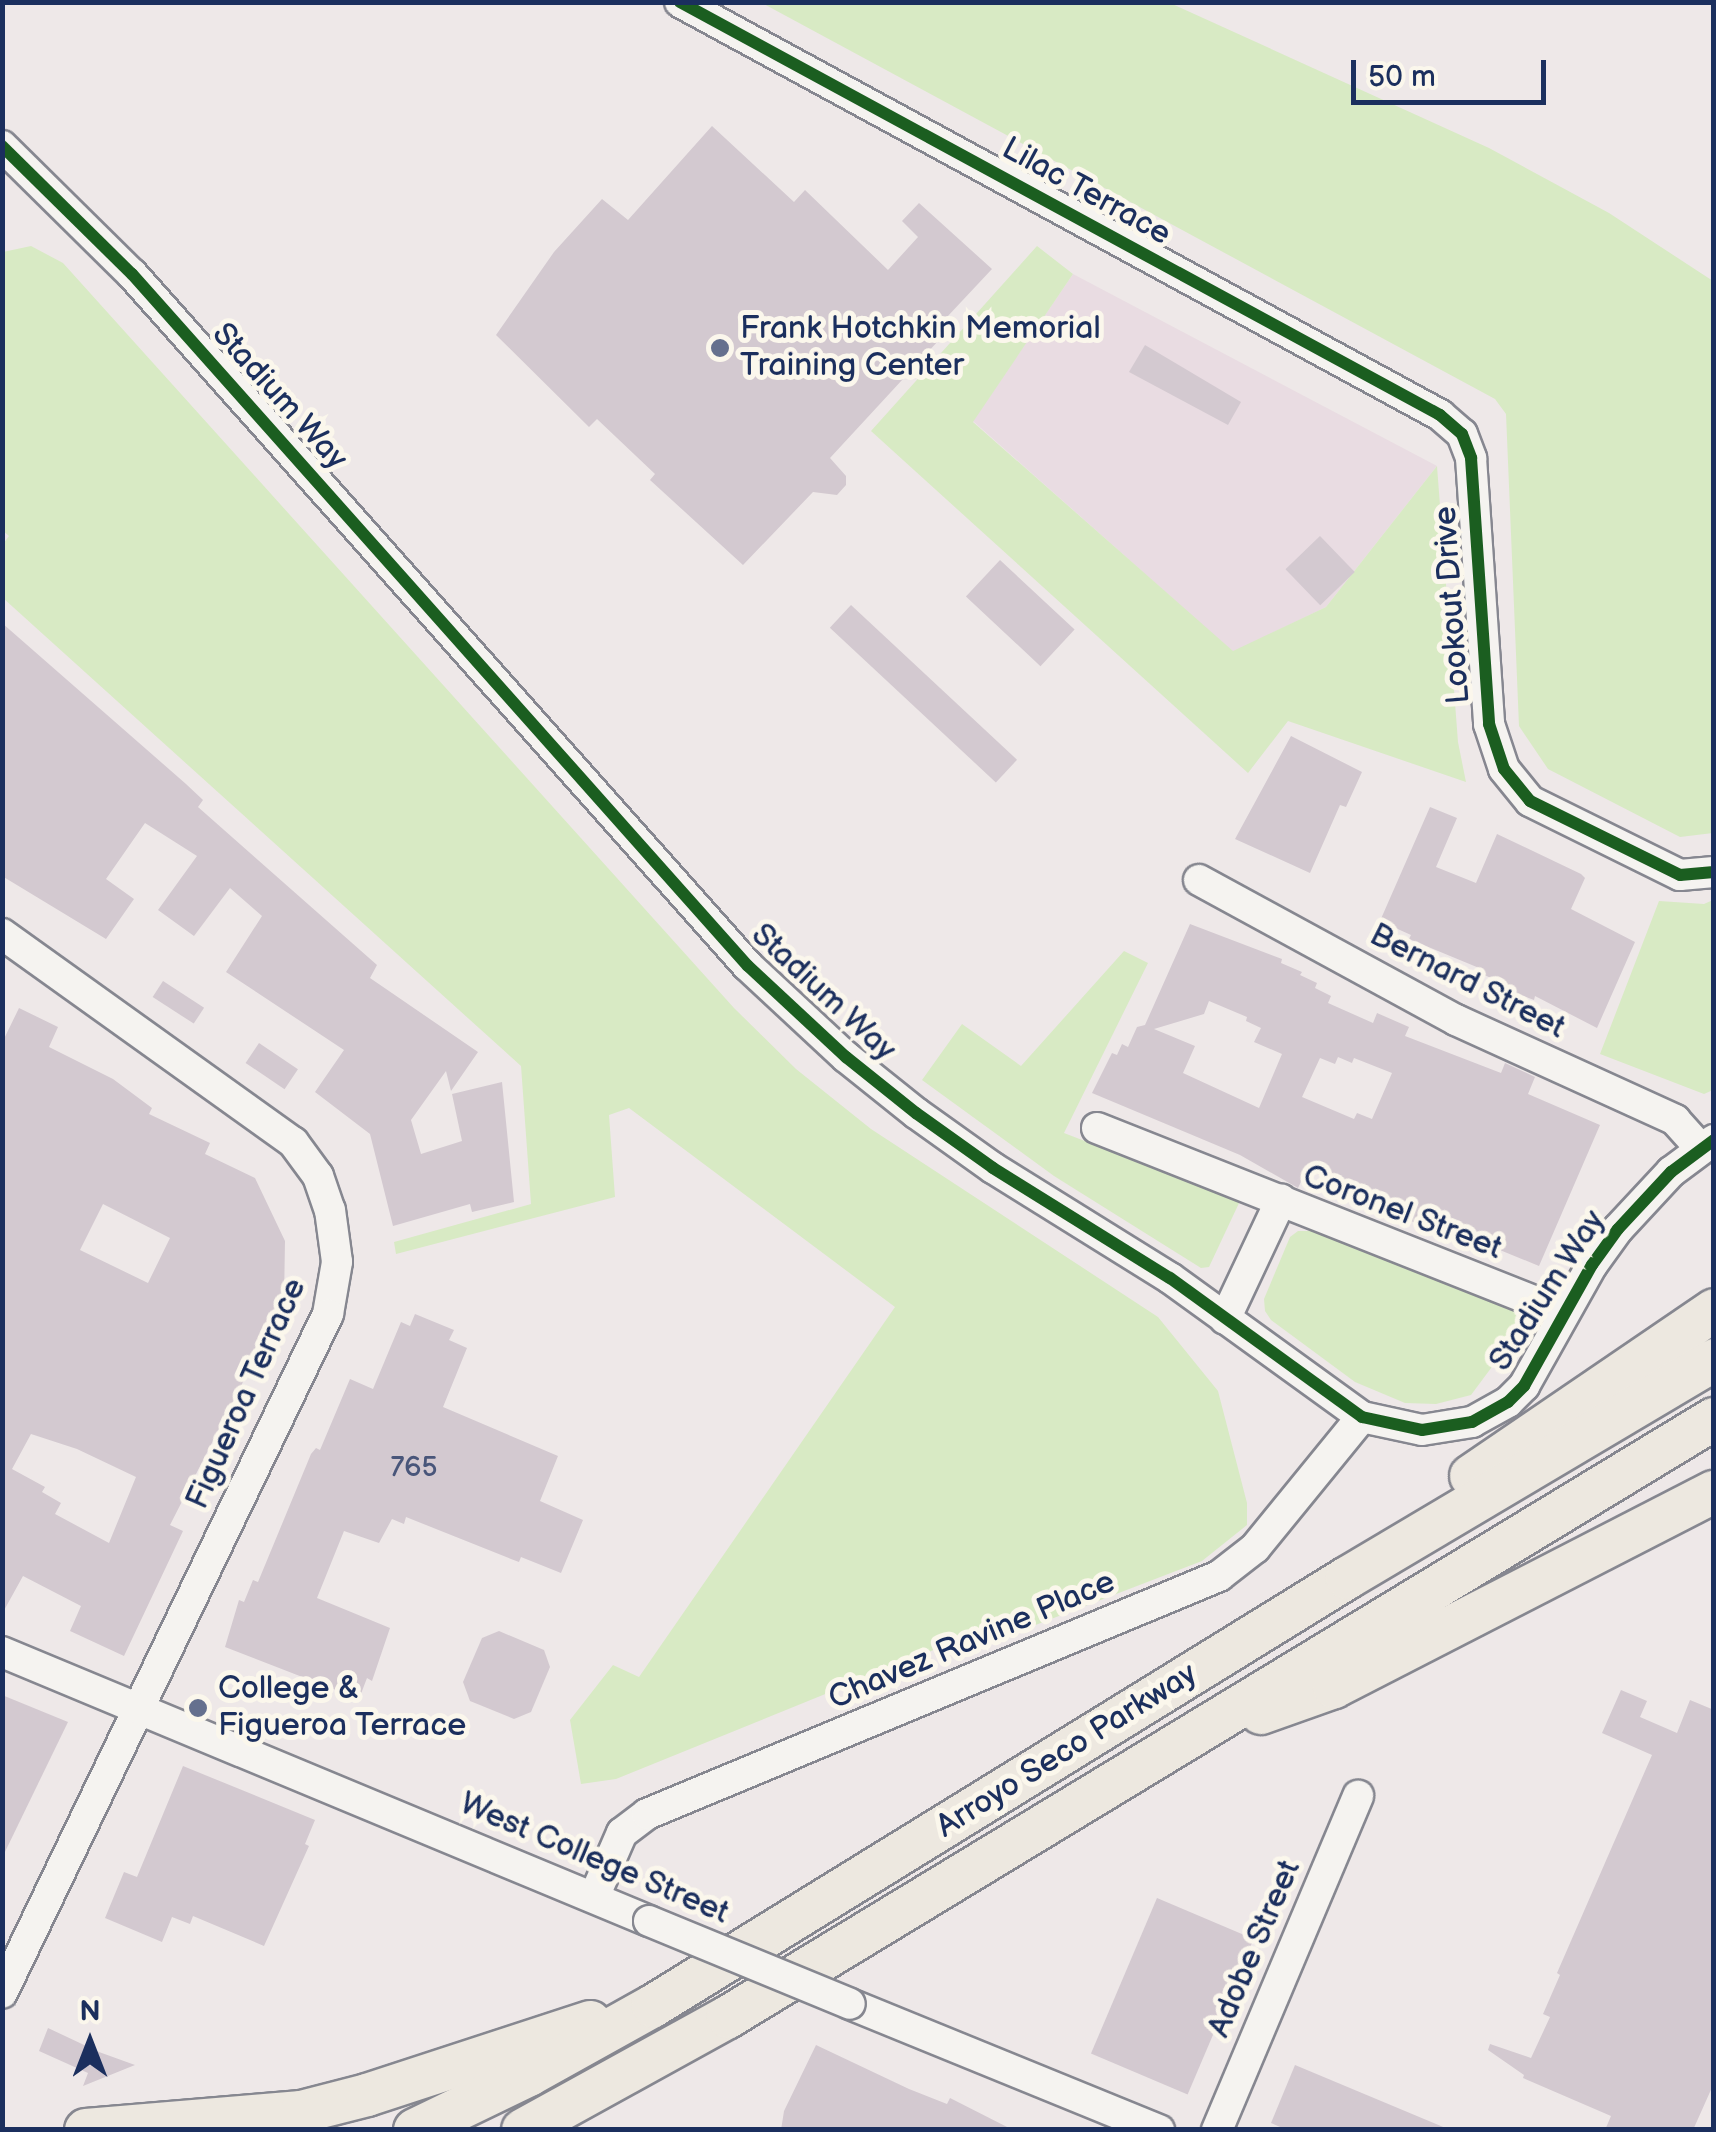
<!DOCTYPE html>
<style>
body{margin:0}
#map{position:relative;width:1716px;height:2132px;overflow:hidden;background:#eee8e8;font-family:"Balsamiq Sans",sans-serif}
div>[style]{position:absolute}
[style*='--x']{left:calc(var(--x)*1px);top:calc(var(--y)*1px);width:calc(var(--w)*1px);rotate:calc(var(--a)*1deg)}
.built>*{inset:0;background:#e9dce2}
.green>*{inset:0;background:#d8eac4}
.building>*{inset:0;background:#d3c9d0;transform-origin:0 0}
.roads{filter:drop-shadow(2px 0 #868790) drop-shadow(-2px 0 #868790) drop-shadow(0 2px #868790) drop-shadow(0 -2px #868790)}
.minor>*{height:30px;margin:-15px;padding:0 15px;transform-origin:15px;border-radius:15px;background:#f5f3f0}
.highway>*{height:42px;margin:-21px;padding:0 21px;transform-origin:21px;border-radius:21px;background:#ede8e0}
.bridges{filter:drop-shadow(2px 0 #868790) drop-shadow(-2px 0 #868790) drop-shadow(0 2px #868790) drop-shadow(0 -2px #868790)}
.minor-bridge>*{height:30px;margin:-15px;padding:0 15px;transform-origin:15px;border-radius:15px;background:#f5f3f0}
.cycleway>*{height:12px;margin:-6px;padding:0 6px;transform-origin:6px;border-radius:6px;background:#1b5e20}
.dots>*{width:28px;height:28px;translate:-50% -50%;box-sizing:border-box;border:5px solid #fbf7ec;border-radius:50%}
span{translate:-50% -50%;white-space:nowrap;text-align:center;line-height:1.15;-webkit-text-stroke:10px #fbf7ec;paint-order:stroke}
.number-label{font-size:28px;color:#49567a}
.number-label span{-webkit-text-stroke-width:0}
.street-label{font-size:32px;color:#1b2f5e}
.poi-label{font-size:32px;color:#1b2f5e}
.left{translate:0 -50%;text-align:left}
.frame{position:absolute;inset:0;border:5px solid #1b2f5e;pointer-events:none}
.north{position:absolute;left:40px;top:1992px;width:100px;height:100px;-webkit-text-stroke:8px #fbf7ec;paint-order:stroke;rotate:0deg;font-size:28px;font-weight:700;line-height:40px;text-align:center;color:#1b2f5e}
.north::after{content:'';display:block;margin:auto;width:35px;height:45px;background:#1b2f5e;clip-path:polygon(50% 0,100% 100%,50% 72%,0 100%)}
.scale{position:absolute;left:1351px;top:60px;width:195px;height:45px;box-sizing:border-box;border:5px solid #1b2f5e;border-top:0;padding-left:12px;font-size:30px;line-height:35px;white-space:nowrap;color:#1b2f5e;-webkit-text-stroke:8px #fbf7ec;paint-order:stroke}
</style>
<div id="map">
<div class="built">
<div style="clip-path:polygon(1073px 274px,1437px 466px,1326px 607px,1233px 652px,973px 421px)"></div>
</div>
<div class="green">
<div style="clip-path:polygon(762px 3px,1170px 3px,1489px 148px,1609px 213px,1713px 281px,1713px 833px,1680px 837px,1548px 769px,1519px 726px,1506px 414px,1495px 399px)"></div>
<div style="clip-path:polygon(31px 246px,63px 263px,734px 1008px,796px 1069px,871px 1129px,1158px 1317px,1218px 1391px,1247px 1503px,1247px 1525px,1202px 1561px,1007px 1636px,1000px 1623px,616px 1779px,581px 1784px,570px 1720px,613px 1665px,639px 1677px,895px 1307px,629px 1108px,609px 1115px,615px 1197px,396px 1254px,394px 1242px,531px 1204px,521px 1066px,3px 598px,3px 544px,9px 536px,2px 530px,3px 252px)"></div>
<div style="clip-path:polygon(1037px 246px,1073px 274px,973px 422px,1233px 651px,1326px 607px,1437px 466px,1458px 742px,1466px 782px,1288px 721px,1248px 773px,871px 431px)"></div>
<div style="clip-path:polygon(1713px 900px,1713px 1090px,1704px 1094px,1600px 1054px,1659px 901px,1704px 904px)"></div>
<div style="clip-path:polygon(1124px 951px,1148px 963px,1064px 1133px,1240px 1201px,1209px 1267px,1201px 1268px,1054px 1176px,922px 1080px,962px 1024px,1021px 1066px)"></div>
<div style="clip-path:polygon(1298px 1231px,1311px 1231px,1522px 1308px,1503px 1352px,1471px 1395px,1436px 1404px,1405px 1403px,1355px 1382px,1271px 1320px,1265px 1311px,1264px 1299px,1290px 1237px)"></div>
</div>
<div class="building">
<div style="clip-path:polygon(712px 126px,794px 202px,805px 190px,888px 270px,918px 237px,902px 221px,919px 203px,992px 269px,932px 333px,939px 340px,830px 458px,846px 476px,846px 485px,837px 495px,813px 492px,743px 565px,650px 480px,655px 474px,597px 419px,589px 427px,496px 335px,554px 252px,602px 199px,628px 220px)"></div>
<div style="clip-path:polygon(1145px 345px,1241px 402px,1228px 425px,1129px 372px)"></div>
<div style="left:1320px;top:536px;width:50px;height:48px;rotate:46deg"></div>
<div style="left:1000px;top:560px;width:102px;height:50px;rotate:43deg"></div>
<div style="left:851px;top:605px;width:227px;height:31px;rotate:43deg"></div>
<div style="clip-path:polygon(2px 623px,186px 784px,203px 800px,198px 807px,377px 965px,370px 978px,478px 1052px,451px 1091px,446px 1071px,411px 1120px,421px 1154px,462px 1141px,452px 1094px,502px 1082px,514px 1202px,472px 1212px,470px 1204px,393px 1226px,370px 1134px,315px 1092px,344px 1050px,226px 972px,262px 916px,230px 888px,194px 936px,158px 910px,197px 856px,145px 823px,106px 879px,134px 899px,106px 939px,2px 876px)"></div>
<div style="clip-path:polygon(1291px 736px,1362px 772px,1346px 807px,1340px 805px,1310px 873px,1235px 839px)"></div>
<div style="clip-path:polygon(1430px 807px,1457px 818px,1436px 867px,1476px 883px,1497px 834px,1581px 874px,1585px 878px,1571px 909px,1635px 942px,1597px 1028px,1535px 996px,1534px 1000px,1505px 989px,1507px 985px,1482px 974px,1484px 970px,1409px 939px,1411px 935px,1380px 921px)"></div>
<div style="clip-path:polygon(evenodd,1190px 924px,1282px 959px,1281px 963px,1302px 972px,1300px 975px,1317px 983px,1315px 988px,1331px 996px,1328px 1003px,1373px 1023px,1377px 1013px,1409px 1027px,1405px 1036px,1501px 1073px,1505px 1063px,1535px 1077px,1528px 1094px,1600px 1125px,1539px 1266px,1439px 1225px,1435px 1233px,1307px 1169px,1298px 1188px,1240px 1155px,1092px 1093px,1112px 1053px,1117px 1055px,1122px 1044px,1128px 1047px,1137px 1027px,1145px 1025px,1190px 924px,1209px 1001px,1247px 1017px,1246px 1021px,1261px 1028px,1254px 1042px,1282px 1054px,1259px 1108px,1183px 1073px,1195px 1046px,1154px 1029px,1204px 1014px,1209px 1001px,1190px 924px,1338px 1057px,1352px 1063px,1354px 1058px,1392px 1073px,1372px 1119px,1357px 1113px,1354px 1119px,1302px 1097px,1320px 1058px,1335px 1064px,1338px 1057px)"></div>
<div style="left:163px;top:981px;width:49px;height:19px;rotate:33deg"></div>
<div style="clip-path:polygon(evenodd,19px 1008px,58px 1027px,49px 1047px,113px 1079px,152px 1108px,149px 1114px,210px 1143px,205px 1154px,255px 1178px,285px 1241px,284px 1301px,279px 1300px,263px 1336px,266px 1337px,170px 1525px,183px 1531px,124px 1656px,70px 1631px,81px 1606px,23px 1576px,2px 1614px,2px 1043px,19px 1008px,103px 1204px,170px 1238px,148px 1283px,80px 1250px,103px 1204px,19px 1008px,31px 1434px,77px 1449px,136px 1477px,109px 1543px,55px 1514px,61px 1503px,42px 1492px,45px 1487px,12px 1469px,31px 1434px)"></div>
<div style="left:259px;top:1043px;width:47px;height:24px;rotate:34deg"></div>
<div style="clip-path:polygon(415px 1314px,454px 1330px,449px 1340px,467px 1348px,443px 1407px,558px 1456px,540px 1501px,583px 1520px,561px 1573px,521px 1557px,519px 1562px,511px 1559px,406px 1517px,404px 1524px,392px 1519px,379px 1543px,344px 1531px,317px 1598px,390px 1628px,372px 1681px,367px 1678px,359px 1699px,225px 1647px,239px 1600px,244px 1602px,253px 1580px,258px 1582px,311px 1454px,316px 1448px,320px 1450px,350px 1379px,373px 1389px,401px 1322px,410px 1326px)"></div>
<div style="clip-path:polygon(499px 1631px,544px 1650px,550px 1667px,531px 1712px,514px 1719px,470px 1701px,463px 1682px,482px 1638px)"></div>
<div style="clip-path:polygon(1621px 1690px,1647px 1701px,1640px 1717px,1677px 1733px,1690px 1700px,1714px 1710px,1714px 2083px,1693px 2130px,1605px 2130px,1611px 2116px,1523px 2078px,1524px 2075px,1488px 2050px,1490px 2044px,1531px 2058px,1550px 2017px,1543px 2014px,1560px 1975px,1557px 1973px,1652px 1755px,1602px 1733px)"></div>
<div style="clip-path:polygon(2px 1695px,68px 1722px,3px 1856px,2px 1856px)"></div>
<div style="clip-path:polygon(183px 1766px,315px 1820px,305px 1844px,309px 1846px,264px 1946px,193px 1916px,190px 1924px,172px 1917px,162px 1942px,105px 1918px,124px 1872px,137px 1877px)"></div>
<div style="left:1157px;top:1898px;width:105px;height:169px;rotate:23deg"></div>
<div style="clip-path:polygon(48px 2028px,99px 2052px,135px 2065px,83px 2086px,88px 2073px,39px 2051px)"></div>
<div style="clip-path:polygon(816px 2045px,909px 2089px,947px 2104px,950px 2098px,1013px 2130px,781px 2130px,784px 2111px)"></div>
<div style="clip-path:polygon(1295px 2065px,1448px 2129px,1448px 2130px,1287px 2130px,1271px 2123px)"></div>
</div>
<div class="roads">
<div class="minor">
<div style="--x:680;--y:2;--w:865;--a:28.52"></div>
<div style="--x:1440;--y:415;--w:29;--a:41"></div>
<div style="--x:1462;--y:434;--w:26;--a:69"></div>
<div style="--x:1471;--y:458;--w:267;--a:86.1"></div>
<div style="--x:1489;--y:724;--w:47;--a:71.6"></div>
<div style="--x:1504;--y:769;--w:41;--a:50.9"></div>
<div style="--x:1530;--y:801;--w:167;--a:26.3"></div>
<div style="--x:1680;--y:875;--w:34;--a:-5"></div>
<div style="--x:2;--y:146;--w:182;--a:44.6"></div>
<div style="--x:132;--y:274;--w:926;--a:48.33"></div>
<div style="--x:748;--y:966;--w:134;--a:42.9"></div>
<div style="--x:846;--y:1057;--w:90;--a:38.7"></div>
<div style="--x:916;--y:1113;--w:95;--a:35.5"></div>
<div style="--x:993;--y:1168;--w:208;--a:31.9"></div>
<div style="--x:1170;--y:1278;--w:237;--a:35.9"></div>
<div style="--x:1362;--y:1417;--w:61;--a:12.2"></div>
<div style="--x:1422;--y:1430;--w:51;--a:-9.1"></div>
<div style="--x:1472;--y:1422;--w:41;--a:-29.1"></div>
<div style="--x:1508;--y:1402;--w:23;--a:-45"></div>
<div style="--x:1524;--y:1386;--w:139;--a:-60.7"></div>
<div style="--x:1592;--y:1265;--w:44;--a:-54.2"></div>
<div style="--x:1618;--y:1229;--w:78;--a:-47.1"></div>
<div style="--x:1671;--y:1172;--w:54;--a:-36.7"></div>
<div style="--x:1199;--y:880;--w:293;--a:28.6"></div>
<div style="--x:1456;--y:1020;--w:241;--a:24.5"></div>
<div style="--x:1675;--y:1120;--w:38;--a:48"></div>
<div style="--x:2;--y:934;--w:358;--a:35.6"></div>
<div style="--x:293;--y:1142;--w:42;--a:53.7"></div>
<div style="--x:318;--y:1176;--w:36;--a:71"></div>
<div style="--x:330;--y:1210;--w:52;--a:82.3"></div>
<div style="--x:337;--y:1262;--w:53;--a:99.8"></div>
<div style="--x:328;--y:1314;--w:753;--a:115.65"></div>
<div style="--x:1097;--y:1128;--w:502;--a:21.61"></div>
<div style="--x:1225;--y:1319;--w:132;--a:-64.8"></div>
<div style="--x:2;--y:1652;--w:701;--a:22.58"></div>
<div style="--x:594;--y:1897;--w:70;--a:-66.4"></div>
<div style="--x:622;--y:1833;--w:31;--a:-37"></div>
<div style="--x:647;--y:1814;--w:620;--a:-22.59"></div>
<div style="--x:1219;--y:1576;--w:46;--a:-37.9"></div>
<div style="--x:1255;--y:1548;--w:169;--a:-50.8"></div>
<div style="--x:850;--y:2004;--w:334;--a:22.2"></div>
<div style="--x:1217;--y:2130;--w:363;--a:-67.1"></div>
</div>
<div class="highway">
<div style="--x:1471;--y:1476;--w:294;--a:-34.3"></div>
<div style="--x:1261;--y:1713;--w:77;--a:-19.6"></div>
<div style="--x:1334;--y:1687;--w:427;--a:-27.2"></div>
<div style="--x:86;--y:2130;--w:216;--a:-4.8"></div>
<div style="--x:301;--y:2112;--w:68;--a:-14.4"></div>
<div style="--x:367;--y:2095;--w:235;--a:-18.1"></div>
<div style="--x:415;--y:2130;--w:127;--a:-25.8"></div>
<div style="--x:529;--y:2075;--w:142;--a:-29.1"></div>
<div style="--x:653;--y:2006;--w:815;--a:-31.66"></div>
<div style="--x:1347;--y:1578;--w:427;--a:-30.7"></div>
<div style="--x:523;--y:2130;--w:234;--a:-28.9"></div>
<div style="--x:728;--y:2017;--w:1153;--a:-31.24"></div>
</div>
</div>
<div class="bridges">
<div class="minor-bridge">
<div style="--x:649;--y:1921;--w:217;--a:22.4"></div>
</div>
</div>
<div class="cycleway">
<div style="--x:680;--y:2;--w:865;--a:28.52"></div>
<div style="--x:1440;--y:415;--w:29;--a:41"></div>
<div style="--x:1462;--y:434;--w:26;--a:69"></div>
<div style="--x:1471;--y:458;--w:267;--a:86.1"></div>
<div style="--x:1489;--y:724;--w:47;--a:71.6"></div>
<div style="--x:1504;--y:769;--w:41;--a:50.9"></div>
<div style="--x:1530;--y:801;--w:167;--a:26.3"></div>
<div style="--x:1680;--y:875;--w:34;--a:-5"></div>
<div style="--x:2;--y:146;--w:182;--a:44.6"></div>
<div style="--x:132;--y:274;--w:926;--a:48.33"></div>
<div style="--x:748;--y:966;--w:134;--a:42.9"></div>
<div style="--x:846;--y:1057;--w:90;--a:38.7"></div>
<div style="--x:916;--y:1113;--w:95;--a:35.5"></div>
<div style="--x:993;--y:1168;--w:208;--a:31.9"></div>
<div style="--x:1170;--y:1278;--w:237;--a:35.9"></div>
<div style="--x:1362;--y:1417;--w:61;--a:12.2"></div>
<div style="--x:1422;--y:1430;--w:51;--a:-9.1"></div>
<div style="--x:1472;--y:1422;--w:41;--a:-29.1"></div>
<div style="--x:1508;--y:1402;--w:23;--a:-45"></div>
<div style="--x:1524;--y:1386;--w:139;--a:-60.7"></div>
<div style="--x:1592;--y:1265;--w:44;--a:-54.2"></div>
<div style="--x:1618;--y:1229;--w:78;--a:-47.1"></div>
<div style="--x:1671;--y:1172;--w:54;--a:-36.7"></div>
</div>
<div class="dots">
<div style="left:720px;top:348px;background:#65708e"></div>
<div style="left:198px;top:1708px;background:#65708e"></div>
</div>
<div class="number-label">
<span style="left:414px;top:1468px">765</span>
</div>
<div class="street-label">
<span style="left:1086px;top:192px;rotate:29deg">Lilac Terrace</span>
<span style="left:279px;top:397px;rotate:48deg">Stadium Way</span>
<span style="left:1453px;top:605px;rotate:-94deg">Lookout Drive</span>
<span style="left:1467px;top:982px;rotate:27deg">Bernard Street</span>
<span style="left:823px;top:993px;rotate:43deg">Stadium Way</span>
<span style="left:1402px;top:1213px;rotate:21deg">Coronel Street</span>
<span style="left:1548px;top:1291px;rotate:-57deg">Stadium Way</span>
<span style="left:247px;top:1394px;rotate:-66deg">Figueroa Terrace</span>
<span style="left:972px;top:1641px;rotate:-23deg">Chavez Ravine Place</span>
<span style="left:1067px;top:1751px;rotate:-32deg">Arroyo Seco Parkway</span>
<span style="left:594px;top:1859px;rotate:23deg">West College Street</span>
<span style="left:1255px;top:1949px;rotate:-67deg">Adobe Street</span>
</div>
<div class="poi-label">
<span class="left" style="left:740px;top:348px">Frank Hotchkin Memorial<br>Training Center</span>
<span class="left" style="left:218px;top:1708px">College &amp;<br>Figueroa Terrace</span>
</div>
<div class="frame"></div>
<div class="north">N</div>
<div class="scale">50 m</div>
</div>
